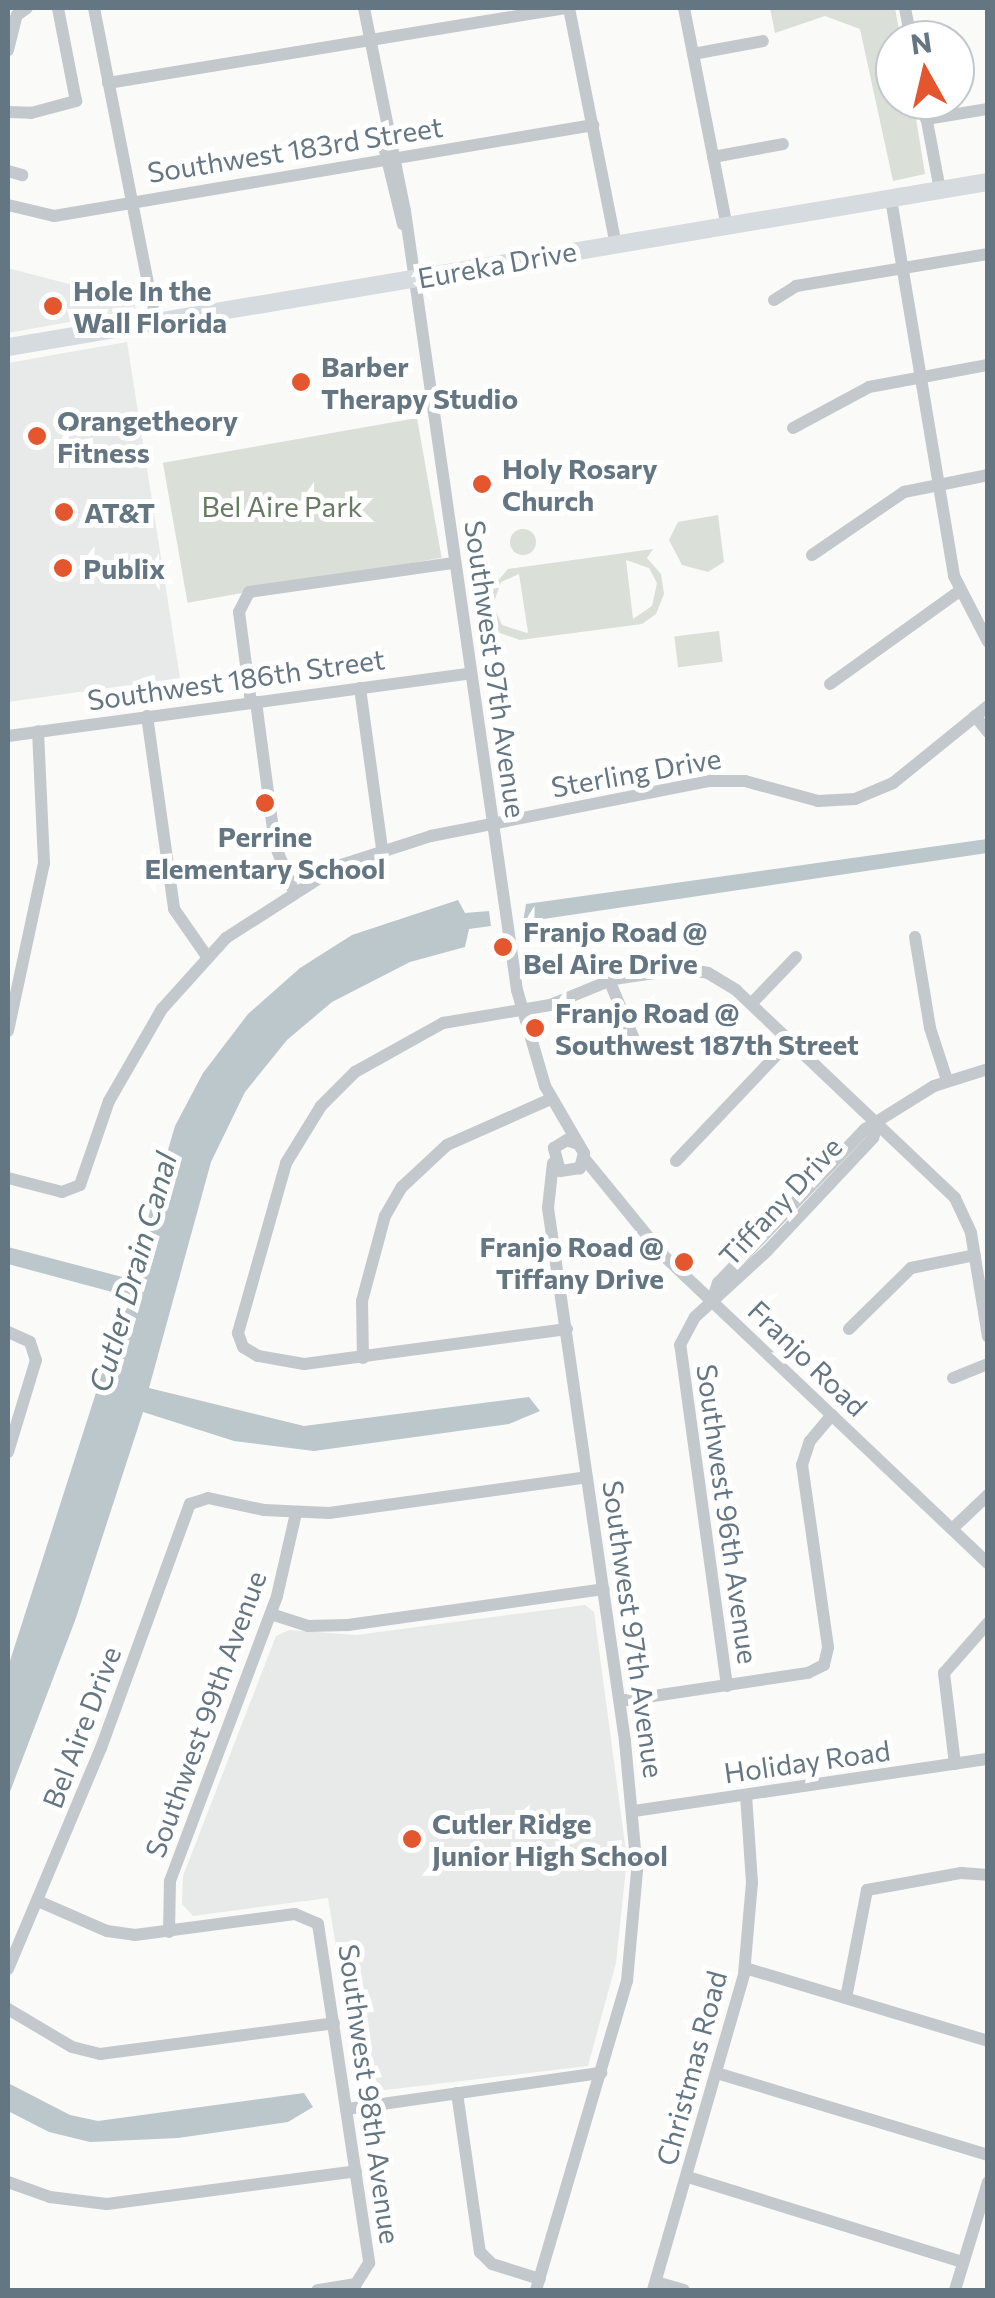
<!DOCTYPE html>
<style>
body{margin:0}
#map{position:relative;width:995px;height:2298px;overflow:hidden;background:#fafaf8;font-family:Commissioner,sans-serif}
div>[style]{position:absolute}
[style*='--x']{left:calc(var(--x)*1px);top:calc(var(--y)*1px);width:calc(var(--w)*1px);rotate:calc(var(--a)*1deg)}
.built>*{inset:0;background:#e8e9e9}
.green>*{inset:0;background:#dadfd7;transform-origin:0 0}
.round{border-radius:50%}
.water>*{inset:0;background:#bbc7cb}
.minor>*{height:12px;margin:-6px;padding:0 6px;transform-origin:6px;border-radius:6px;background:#c3c8cc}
.major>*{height:18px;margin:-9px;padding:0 9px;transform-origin:9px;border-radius:9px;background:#d6dbdf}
.dots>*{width:28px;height:28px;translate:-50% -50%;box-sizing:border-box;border:5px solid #fff;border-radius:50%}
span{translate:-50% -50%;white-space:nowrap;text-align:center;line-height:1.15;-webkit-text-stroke:10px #fff;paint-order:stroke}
.street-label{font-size:28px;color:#657683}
.poi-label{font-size:28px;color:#657683;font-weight:700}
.left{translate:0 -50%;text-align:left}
.right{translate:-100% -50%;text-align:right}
.park-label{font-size:28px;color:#687a64}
.water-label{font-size:30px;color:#60757c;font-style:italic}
.frame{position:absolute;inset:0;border:10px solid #657683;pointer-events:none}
.north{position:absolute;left:875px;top:20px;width:100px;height:100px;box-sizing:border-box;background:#fff;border:2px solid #c1c8cd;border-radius:50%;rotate:352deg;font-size:28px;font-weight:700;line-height:40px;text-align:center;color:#657683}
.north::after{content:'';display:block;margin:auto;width:35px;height:45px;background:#e4572e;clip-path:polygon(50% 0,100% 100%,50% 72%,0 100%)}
</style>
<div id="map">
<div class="built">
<div style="clip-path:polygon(8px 268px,134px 301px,136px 310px,8px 333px)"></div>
<div style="clip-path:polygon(127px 342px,180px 678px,8px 702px,8px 363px)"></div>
<div style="clip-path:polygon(585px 1605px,594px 1612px,627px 1859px,616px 1963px,588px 2066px,360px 2093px,328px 1898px,193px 1916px,182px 1904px,183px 1876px,276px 1636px,289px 1630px,356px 1635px)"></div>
</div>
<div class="green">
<div style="clip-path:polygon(770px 8px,895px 8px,901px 40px,895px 40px,895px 100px,913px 100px,925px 174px,893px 181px,860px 29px,825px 16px,775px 33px)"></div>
<div style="left:417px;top:418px;width:142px;height:258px;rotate:80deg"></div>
<div style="clip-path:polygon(718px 515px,724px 562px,708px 572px,682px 565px,669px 540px,678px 522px)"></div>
<div class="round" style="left:510px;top:529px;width:26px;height:26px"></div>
<div style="clip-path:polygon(evenodd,653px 549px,647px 558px,661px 574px,664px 594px,656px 614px,642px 624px,520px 640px,500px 633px,489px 618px,487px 593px,508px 569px,653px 549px,626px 560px,649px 568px,657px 583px,652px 606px,633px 619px,626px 560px,653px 549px,519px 574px,528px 632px,527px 633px,502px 625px,493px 605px,501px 582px,519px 574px)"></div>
<div style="left:719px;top:631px;width:31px;height:45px;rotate:83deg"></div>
</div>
<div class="water">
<div style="clip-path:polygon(987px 839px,987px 853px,523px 922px,526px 904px)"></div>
<div style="clip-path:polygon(458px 900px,465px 913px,489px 911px,491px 926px,469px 929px,465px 947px,410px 962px,332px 1002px,287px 1040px,245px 1092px,211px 1162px,149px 1388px,304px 1426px,529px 1397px,540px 1411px,509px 1424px,314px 1451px,234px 1441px,143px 1412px,76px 1618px,8px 1797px,8px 1667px,127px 1296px,8px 1264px,8px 1247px,130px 1279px,175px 1126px,203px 1073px,248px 1014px,300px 968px,352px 935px)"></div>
<div style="clip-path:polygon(8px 2083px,70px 2115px,98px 2121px,304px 2093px,313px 2107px,288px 2122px,178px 2138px,90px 2142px,49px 2132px,8px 2111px)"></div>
</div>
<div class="minor">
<div style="--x:94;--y:8;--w:318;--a:78.9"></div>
<div style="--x:364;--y:8;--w:207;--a:78.6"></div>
<div style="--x:405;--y:211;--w:787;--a:81.82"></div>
<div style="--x:517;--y:990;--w:100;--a:73.7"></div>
<div style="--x:545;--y:1086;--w:78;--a:59.8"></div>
<div style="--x:584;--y:1153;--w:16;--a:105"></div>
<div style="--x:580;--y:1168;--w:20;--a:171"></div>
<div style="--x:560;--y:1171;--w:24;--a:-105"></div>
<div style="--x:554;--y:1148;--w:15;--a:-32"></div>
<div style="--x:567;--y:1140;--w:12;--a:20"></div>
<div style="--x:569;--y:8;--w:242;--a:78.8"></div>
<div style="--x:684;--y:8;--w:223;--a:78.9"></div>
<div style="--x:905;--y:8;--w:33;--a:79"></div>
<div style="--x:8;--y:50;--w:36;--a:-76"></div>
<div style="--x:17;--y:15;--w:12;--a:-35"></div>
<div style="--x:693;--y:54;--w:71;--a:-10.5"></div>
<div style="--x:108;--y:83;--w:462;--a:-9.3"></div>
<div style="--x:923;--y:100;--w:92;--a:79.3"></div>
<div style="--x:8;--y:112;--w:23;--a:2"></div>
<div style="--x:31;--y:113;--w:47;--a:-14.9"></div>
<div style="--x:76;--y:101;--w:95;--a:-101"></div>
<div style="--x:926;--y:119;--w:63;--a:-9.2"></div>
<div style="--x:380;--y:130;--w:97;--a:76.3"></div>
<div style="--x:713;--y:157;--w:71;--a:-10.5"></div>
<div style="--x:8;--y:171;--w:15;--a:16"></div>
<div style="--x:891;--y:199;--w:382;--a:80.5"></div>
<div style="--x:954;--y:576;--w:74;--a:62.7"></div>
<div style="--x:8;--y:205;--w:47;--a:13.4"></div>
<div style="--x:54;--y:216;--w:547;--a:-9.58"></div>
<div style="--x:774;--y:300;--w:26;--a:-32"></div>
<div style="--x:796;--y:286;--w:195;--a:-9.5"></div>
<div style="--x:793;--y:428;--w:86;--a:-28.3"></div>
<div style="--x:869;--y:387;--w:121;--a:-10.5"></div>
<div style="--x:812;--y:555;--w:112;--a:-34.4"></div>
<div style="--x:904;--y:492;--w:86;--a:-11.4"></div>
<div style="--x:830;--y:684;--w:158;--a:-35.7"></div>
<div style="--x:360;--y:688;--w:162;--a:82.2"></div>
<div style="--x:256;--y:702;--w:144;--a:82.4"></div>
<div style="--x:275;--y:845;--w:48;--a:67.8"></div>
<div style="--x:251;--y:703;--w:92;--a:-97.5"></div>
<div style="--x:239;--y:612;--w:22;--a:-63"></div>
<div style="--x:249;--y:592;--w:207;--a:-8.1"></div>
<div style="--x:147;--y:716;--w:195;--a:82"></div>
<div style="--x:174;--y:909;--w:56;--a:55.2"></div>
<div style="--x:975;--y:716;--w:21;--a:51"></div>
<div style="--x:8;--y:736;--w:467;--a:-7.7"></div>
<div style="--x:915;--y:937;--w:92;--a:80.6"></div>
<div style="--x:930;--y:1028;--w:55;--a:71.9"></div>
<div style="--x:609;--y:980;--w:64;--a:67"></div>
<div style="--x:751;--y:1004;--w:65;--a:-46.2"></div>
<div style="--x:8;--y:1031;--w:172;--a:-77.9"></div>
<div style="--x:44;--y:863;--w:132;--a:-92.6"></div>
<div style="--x:584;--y:1158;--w:125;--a:50.8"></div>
<div style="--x:663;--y:1255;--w:448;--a:43.5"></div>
<div style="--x:676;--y:1161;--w:166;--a:-46.5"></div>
<div style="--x:8;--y:1178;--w:56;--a:14.5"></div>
<div style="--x:62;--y:1192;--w:19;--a:-21"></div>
<div style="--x:80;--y:1185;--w:89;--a:-71"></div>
<div style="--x:109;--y:1101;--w:106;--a:-60.1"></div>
<div style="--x:162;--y:1009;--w:96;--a:-48"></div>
<div style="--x:226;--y:938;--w:133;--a:-32.7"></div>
<div style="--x:338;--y:866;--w:98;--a:-17.9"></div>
<div style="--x:431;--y:836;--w:284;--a:-11.2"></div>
<div style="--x:710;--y:781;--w:35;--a:0"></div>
<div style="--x:745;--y:781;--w:76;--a:15.3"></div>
<div style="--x:818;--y:801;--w:37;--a:-3"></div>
<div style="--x:855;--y:799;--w:41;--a:-22.8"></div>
<div style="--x:893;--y:783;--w:122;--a:-39"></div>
<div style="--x:712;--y:1301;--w:19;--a:-72"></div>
<div style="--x:718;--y:1283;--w:213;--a:-46.3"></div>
<div style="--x:865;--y:1129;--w:81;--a:-31.9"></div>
<div style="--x:934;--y:1086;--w:57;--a:-17.5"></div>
<div style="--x:567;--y:1329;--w:265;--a:172.4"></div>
<div style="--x:304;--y:1364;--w:47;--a:-170.1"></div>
<div style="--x:258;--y:1356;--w:17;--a:-149"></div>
<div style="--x:243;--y:1347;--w:15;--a:-110"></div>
<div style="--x:238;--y:1333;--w:177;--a:-74.2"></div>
<div style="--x:286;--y:1163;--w:67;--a:-58.4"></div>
<div style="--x:321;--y:1106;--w:48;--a:-45"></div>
<div style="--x:355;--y:1072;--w:101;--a:-29.1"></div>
<div style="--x:443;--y:1023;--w:109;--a:-9.5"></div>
<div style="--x:550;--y:1005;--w:69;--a:-22.1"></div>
<div style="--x:614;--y:979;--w:68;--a:-8.5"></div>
<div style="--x:681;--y:969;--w:27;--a:8"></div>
<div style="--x:708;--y:973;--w:33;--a:31"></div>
<div style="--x:736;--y:990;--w:302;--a:43.5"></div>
<div style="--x:955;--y:1198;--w:38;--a:65"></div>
<div style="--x:971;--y:1233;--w:105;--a:80.7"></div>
<div style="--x:849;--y:1329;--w:87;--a:-44.5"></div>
<div style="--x:911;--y:1268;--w:65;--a:-11.5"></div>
<div style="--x:8;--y:1332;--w:24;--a:24"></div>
<div style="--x:30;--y:1342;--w:19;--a:72"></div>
<div style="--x:36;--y:1360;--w:96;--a:106.9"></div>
<div style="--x:363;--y:1358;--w:57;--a:-91"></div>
<div style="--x:362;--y:1301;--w:88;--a:-74.9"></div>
<div style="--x:385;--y:1216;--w:34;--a:-60"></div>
<div style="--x:402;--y:1187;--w:62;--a:-43"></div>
<div style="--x:447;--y:1145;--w:114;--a:-23.9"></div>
<div style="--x:953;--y:1378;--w:38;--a:-22"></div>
<div style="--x:952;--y:1529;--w:50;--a:-43.4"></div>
<div style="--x:271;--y:1614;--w:39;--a:18"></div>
<div style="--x:308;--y:1626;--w:40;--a:-1.4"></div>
<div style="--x:348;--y:1625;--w:258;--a:-8"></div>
<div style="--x:727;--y:1686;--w:344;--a:-97.8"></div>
<div style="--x:680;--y:1345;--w:32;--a:-62"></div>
<div style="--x:695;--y:1317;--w:98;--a:-42.5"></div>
<div style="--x:767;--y:1251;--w:155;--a:-46.8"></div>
<div style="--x:873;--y:1138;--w:15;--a:-70"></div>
<div style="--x:620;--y:1701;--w:190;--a:-8.5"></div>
<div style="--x:808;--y:1673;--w:18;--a:-27"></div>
<div style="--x:824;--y:1665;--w:18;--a:-77"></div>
<div style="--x:828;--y:1647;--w:184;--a:-98.1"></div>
<div style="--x:802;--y:1465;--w:25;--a:-72"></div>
<div style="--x:810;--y:1441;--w:34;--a:-50"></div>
<div style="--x:955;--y:1764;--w:92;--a:-96.9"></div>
<div style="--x:944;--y:1673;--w:67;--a:-48.7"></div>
<div style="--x:634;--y:1811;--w:358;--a:-8.4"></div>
<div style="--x:38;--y:1901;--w:75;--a:23.5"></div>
<div style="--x:107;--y:1931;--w:28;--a:8"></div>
<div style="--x:135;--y:1935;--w:161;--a:-7.5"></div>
<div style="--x:295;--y:1914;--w:25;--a:23"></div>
<div style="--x:318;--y:1924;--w:343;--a:81.4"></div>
<div style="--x:369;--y:2263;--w:25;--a:122"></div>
<div style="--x:356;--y:2284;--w:39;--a:171"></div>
<div style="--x:169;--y:1932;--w:51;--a:-88.9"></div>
<div style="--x:170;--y:1881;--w:304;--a:-69.4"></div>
<div style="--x:277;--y:1596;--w:85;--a:-77.1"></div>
<div style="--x:745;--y:1968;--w:254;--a:16.7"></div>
<div style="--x:8;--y:1969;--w:240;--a:-67.2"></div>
<div style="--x:101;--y:1748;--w:260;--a:-70"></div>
<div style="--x:190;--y:1504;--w:19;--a:-18"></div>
<div style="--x:208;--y:1498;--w:57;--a:12.1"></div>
<div style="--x:264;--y:1510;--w:65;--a:2.6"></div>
<div style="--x:329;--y:1513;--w:260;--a:-7.9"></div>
<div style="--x:846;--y:1998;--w:110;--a:-79"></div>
<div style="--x:867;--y:1890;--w:96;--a:-10.3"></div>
<div style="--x:961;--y:1873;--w:27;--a:4"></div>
<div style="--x:8;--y:2009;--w:74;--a:30.7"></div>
<div style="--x:72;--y:2047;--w:29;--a:14"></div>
<div style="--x:100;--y:2054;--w:236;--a:-7.5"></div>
<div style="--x:720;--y:2074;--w:280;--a:16.8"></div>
<div style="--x:457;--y:2093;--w:161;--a:81.8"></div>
<div style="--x:480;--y:2252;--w:17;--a:45"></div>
<div style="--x:492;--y:2264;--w:50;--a:17.4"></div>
<div style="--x:347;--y:2109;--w:257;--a:-8.1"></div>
<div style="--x:688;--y:2177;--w:288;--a:17.2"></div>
<div style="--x:8;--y:2182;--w:45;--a:19.7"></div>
<div style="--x:50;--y:2197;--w:57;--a:7"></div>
<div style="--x:107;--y:2204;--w:251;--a:-7.5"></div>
<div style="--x:656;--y:2282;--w:29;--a:16"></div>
<div style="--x:536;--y:2290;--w:322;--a:-73.6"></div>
<div style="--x:627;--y:1981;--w:110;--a:-84.8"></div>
<div style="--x:637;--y:1871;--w:131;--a:-95.3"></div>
<div style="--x:625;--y:1741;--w:539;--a:-98.22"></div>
<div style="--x:548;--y:1208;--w:45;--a:-83.7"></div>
<div style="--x:653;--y:2290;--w:329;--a:-73.9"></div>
<div style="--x:744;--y:1974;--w:91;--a:-85"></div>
<div style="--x:752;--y:1883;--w:88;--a:-93.9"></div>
<div style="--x:955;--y:2290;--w:113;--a:-73"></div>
</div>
<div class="major">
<div style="--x:8;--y:347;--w:994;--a:-9.56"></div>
</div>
<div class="dots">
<div style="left:53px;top:306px;background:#e4572e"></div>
<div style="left:301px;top:382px;background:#e4572e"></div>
<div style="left:37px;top:436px;background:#e4572e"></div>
<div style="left:482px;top:484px;background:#e4572e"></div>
<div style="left:64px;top:512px;background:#e4572e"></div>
<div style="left:63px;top:568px;background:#e4572e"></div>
<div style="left:265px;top:803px;background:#e4572e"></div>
<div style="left:503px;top:947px;background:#e4572e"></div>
<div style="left:535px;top:1028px;background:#e4572e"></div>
<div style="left:684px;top:1262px;background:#e4572e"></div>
<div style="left:412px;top:1839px;background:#e4572e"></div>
</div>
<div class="street-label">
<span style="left:295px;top:149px;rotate:-9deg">Southwest 183rd Street</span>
<span style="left:497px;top:264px;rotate:-10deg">Eureka Drive</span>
<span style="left:496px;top:669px;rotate:82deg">Southwest 97th Avenue</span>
<span style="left:236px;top:679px;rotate:-8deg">Southwest 186th Street</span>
<span style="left:636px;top:772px;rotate:-10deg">Sterling Drive</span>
<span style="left:780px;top:1201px;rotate:-47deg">Tiffany Drive</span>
<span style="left:808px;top:1358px;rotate:44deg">Franjo Road</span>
<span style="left:728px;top:1514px;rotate:82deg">Southwest 96th Avenue</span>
<span style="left:634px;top:1629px;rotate:82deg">Southwest 97th Avenue</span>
<span style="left:205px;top:1714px;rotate:-70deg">Southwest 99th Avenue</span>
<span style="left:81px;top:1727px;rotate:-69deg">Bel Aire Drive</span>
<span style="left:807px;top:1761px;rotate:-8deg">Holiday Road</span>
<span style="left:691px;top:2068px;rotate:-75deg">Christmas Road</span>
<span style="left:370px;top:2094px;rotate:82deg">Southwest 98th Avenue</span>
</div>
<div class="poi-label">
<span class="left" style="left:73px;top:306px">Hole In the<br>Wall Florida</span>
<span class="left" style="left:321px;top:382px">Barber<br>Therapy Studio</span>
<span class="left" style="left:57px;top:436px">Orangetheory<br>Fitness</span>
<span class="left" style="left:502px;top:484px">Holy Rosary<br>Church</span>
<span class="left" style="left:84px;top:512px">AT&amp;T</span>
<span class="left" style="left:83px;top:568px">Publix</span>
<span style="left:265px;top:852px">Perrine<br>Elementary School</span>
<span class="left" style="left:523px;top:947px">Franjo Road @<br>Bel Aire Drive</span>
<span class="left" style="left:555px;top:1028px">Franjo Road @<br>Southwest 187th Street</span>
<span class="right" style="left:664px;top:1262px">Franjo Road @<br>Tiffany Drive</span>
<span class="left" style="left:432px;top:1839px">Cutler Ridge<br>Junior High School</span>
</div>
<div class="park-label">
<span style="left:282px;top:506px">Bel Aire Park</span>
</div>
<div class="water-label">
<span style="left:132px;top:1272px;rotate:-74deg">Cutler Drain Canal</span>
</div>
<div class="frame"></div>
<div class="north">N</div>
</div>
